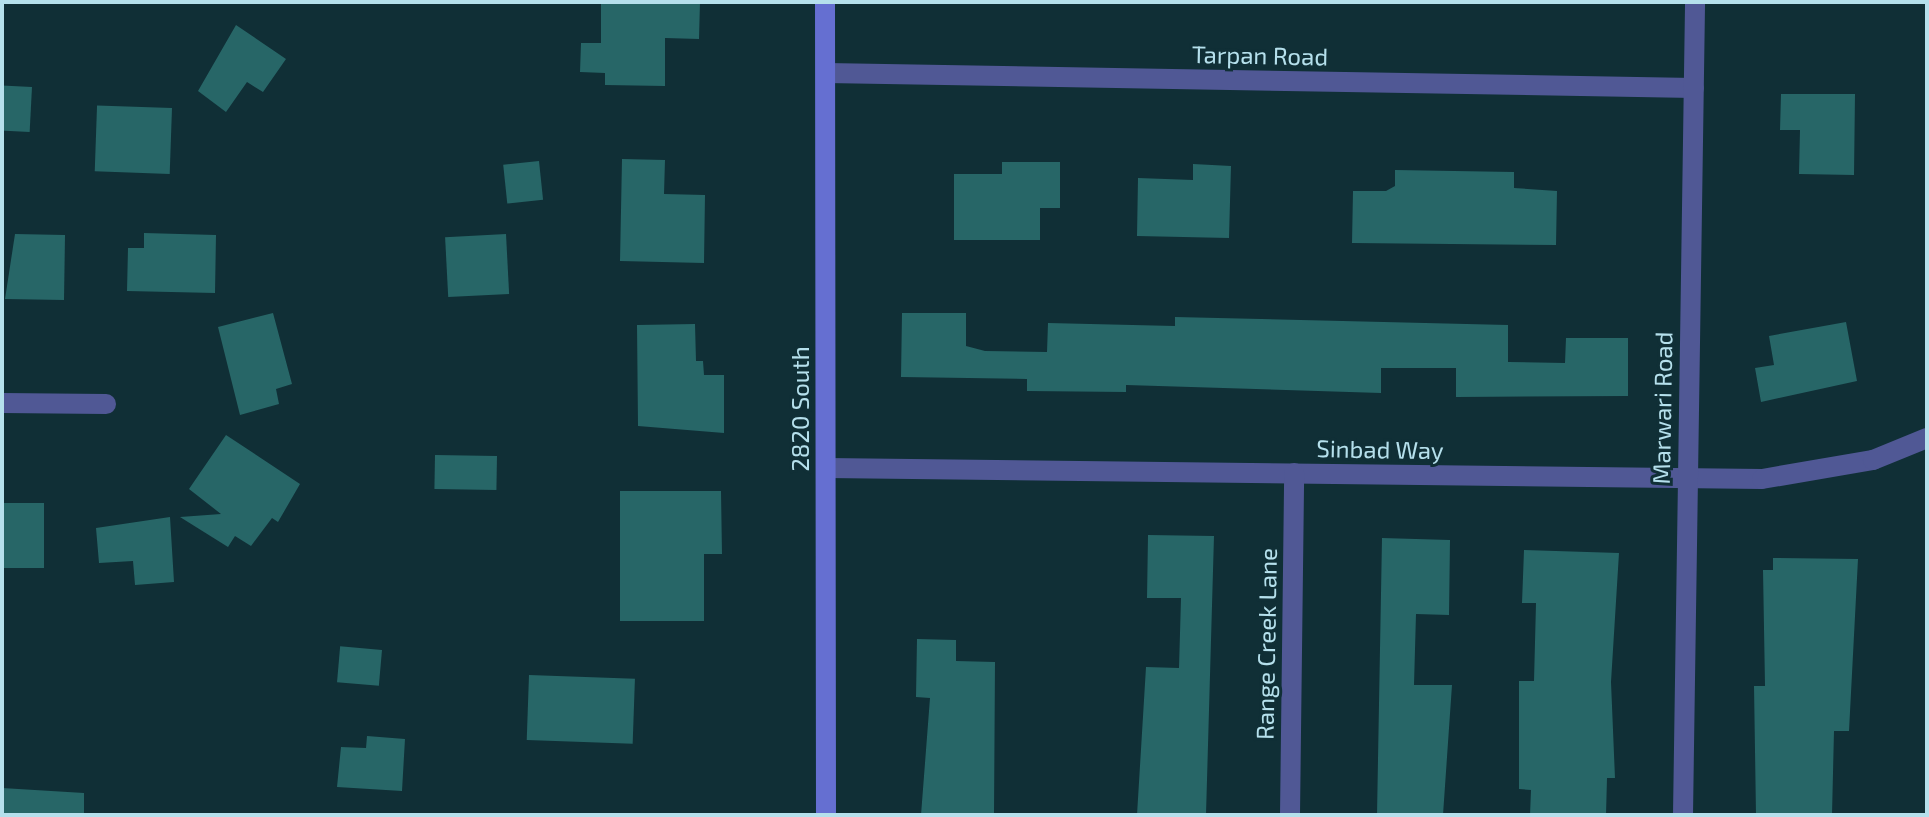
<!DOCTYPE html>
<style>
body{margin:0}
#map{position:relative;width:1929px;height:817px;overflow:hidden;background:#102f36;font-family:"Exo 2",sans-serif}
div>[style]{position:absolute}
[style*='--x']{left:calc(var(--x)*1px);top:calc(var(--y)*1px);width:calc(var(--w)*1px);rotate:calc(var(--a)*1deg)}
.building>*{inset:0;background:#276667;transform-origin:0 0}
.street>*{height:20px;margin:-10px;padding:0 10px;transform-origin:10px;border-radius:10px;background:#505895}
.secondary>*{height:20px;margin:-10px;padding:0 10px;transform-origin:10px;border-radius:10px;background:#656fd1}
span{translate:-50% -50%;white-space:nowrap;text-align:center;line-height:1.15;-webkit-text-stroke:6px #102f36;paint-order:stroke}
.street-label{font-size:24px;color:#b5e0ec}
.frame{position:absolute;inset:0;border:4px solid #b5e0ec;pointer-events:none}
</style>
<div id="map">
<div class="building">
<div style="clip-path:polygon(601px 2px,700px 2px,699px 39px,665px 38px,665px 86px,605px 85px,605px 73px,580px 72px,581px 43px,601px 43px)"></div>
<div style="clip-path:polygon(236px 25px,286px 59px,263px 92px,247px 82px,226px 112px,198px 91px)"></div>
<div style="left:32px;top:87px;width:45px;height:30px;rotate:93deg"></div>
<div style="clip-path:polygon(1781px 94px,1855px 94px,1854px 175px,1799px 174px,1800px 130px,1780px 130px)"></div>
<div style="left:172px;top:108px;width:66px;height:75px;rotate:92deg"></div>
<div style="clip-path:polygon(622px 159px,665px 160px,664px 194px,705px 195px,704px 263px,620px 261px)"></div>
<div style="left:539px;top:161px;width:39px;height:36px;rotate:84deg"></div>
<div style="clip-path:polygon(1002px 162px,1060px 162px,1060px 208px,1040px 208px,1040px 240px,954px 240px,954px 174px,1002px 174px)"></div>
<div style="clip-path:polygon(1193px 164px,1231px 166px,1229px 238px,1137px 236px,1138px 178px,1193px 180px)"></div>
<div style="clip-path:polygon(1395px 170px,1514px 172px,1514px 188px,1557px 191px,1556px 245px,1352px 243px,1353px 191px,1386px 191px,1395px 186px)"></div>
<div style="clip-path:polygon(144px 233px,216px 235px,215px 293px,127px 291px,128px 248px,144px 248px)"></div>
<div style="clip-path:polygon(15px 234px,65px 235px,64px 300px,5px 299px)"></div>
<div style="left:506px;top:234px;width:60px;height:61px;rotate:87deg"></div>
<div style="clip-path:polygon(273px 313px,292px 384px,276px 389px,279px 404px,240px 415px,218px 327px)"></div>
<div style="clip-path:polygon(902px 313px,966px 313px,966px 346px,985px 351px,1047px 352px,1048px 323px,1175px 326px,1175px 317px,1508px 325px,1508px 362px,1565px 363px,1566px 338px,1628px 338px,1628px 396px,1456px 397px,1456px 368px,1381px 368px,1381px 393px,1126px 385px,1126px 392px,1027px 391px,1027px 379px,901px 377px)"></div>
<div style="clip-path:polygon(1846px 322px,1857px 381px,1761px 402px,1755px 368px,1774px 365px,1769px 336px)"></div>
<div style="clip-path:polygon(695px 324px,696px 361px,703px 361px,704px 375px,724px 375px,724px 433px,638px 426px,637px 325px)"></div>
<div style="clip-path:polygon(226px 435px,300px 484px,278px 522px,272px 518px,251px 546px,235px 536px,228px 547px,180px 517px,221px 514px,189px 489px)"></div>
<div style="left:435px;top:455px;width:62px;height:34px;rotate:1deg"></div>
<div style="clip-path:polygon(620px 491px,721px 491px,722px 554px,704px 554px,704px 621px,620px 621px)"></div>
<div style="left:3px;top:503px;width:41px;height:65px"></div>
<div style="clip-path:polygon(170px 517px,174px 582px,135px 585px,133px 561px,99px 563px,96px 528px)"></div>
<div style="clip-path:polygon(1148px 535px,1214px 536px,1206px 815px,1137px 815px,1146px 667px,1179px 668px,1181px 598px,1147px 598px)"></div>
<div style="clip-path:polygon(1382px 538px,1450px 540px,1449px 615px,1416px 614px,1414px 685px,1452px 685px,1443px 815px,1377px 815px)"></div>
<div style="clip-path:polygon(1524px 550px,1619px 553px,1611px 682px,1615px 778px,1607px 778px,1606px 815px,1530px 815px,1531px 790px,1519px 789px,1519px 681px,1534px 681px,1536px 603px,1522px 603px)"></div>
<div style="clip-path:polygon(1773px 558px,1858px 559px,1849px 731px,1834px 731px,1832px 815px,1756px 815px,1754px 686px,1765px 686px,1763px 570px,1773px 570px)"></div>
<div style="clip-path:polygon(917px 639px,956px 640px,956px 661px,995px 662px,994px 815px,921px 815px,930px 698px,916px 697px)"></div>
<div style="left:382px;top:650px;width:36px;height:42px;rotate:95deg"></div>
<div style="left:529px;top:675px;width:106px;height:65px;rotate:2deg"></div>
<div style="clip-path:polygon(367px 736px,405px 739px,402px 791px,337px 787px,341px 747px,366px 748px)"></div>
<div style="clip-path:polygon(2px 788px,84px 793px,84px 815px,2px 815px)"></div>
</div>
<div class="street">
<div style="--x:826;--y:73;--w:868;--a:0.99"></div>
<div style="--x:2;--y:403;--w:104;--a:0.6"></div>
<div style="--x:827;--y:468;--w:935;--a:0.67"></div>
<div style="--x:1762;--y:479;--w:113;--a:-9.7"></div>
<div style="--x:1873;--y:460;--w:58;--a:-22.2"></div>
<div style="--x:1290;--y:815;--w:342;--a:-89.3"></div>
<div style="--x:1683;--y:815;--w:813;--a:-89.15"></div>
</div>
<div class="secondary">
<div style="--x:825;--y:2;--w:813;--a:89.93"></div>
</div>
<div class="street-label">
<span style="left:1260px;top:55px;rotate:1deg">Tarpan Road</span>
<span style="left:1662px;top:408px;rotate:-89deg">Marwari Road</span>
<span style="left:800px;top:409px;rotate:-90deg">2820 South</span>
<span style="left:1380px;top:449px;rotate:1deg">Sinbad Way</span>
<span style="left:1266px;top:644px;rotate:-89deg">Range Creek Lane</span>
</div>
<div class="frame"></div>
</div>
